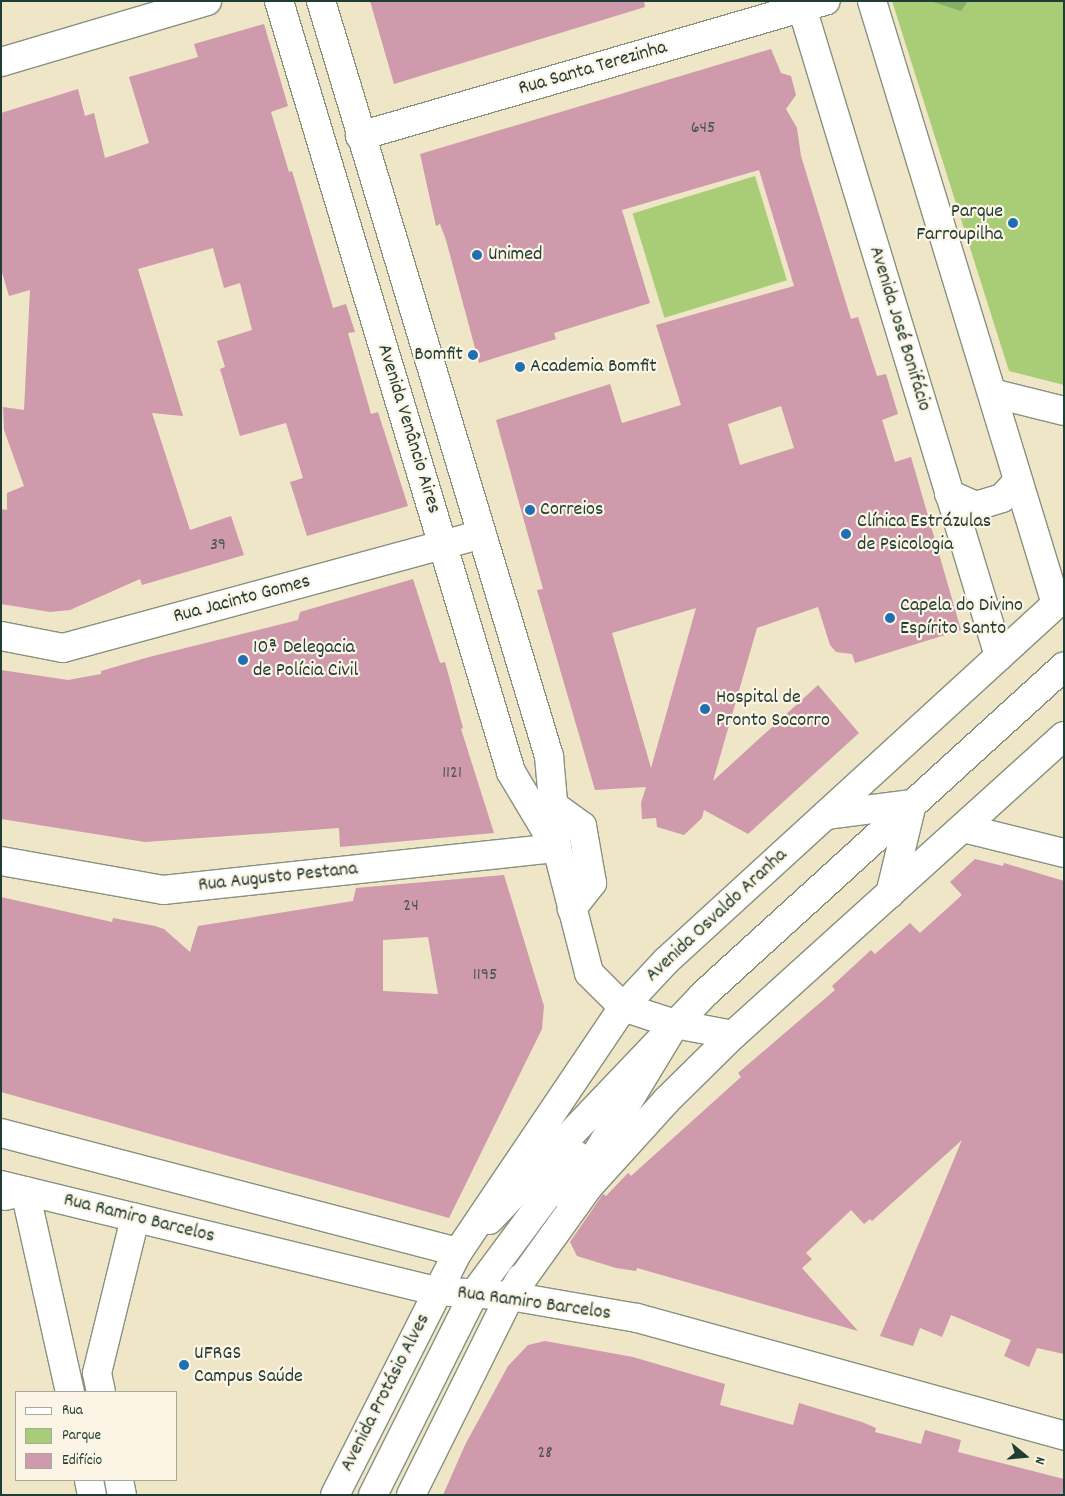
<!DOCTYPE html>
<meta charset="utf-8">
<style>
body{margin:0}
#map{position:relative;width:1065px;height:1496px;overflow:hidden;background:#efe5c7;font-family:Dekko,sans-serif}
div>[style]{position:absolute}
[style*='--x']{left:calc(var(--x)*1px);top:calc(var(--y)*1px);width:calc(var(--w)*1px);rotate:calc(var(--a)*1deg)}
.green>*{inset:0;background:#a9cd76;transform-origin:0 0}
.forest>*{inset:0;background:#86b067}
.building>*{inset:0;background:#cf9aac}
.roads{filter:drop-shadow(1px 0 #87917e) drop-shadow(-1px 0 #87917e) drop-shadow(0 1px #87917e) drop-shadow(0 -1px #87917e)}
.minor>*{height:28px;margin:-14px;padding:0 14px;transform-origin:14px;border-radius:14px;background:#fff}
.major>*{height:28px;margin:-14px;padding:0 14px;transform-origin:14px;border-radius:14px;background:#fff}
.dots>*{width:14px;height:14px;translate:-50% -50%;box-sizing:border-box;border:2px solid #fcf5e5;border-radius:50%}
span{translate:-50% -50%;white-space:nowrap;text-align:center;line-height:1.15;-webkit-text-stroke:4.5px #fcf5e5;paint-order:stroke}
.number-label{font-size:18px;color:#4b5452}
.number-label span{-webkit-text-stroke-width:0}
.street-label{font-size:20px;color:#1f3d34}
.poi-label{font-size:20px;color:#1f3d34}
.right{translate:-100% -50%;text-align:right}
.left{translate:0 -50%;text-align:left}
.frame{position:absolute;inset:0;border:2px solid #1f3d34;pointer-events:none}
.legend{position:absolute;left:15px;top:1391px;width:162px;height:90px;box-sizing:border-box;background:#fcf5e5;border:1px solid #a4ab9e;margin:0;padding:6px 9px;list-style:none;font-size:15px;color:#1f3d34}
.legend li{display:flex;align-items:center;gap:10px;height:25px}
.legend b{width:25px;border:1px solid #a4ab9e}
.north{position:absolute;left:1000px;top:1431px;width:50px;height:50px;-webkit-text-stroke:4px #fcf5e5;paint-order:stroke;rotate:107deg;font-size:14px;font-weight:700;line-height:20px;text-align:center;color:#1f3d34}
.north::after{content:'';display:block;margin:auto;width:18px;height:22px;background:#1f3d34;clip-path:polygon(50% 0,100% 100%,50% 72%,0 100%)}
</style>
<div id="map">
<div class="green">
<div style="clip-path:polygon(892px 1px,1064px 1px,1064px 385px,1009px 371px)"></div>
<div style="left:755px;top:176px;width:109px;height:128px;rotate:73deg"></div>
</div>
<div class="forest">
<div style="clip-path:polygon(930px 1px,968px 1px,961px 11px)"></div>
</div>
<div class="building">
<div style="clip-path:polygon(370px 1px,644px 1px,645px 7px,394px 84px)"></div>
<div style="clip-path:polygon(264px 24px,288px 106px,271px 112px,289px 172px,292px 171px,333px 308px,346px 304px,355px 332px,348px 333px,371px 414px,378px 412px,408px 506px,307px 536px,290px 482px,303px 478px,286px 423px,240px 436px,220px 369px,225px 367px,217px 341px,252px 330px,240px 283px,224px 288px,213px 248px,138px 269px,183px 416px,152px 413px,190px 530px,231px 516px,244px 555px,142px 585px,140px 579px,70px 610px,50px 612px,1px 604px,1px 509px,7px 510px,7px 493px,24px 486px,4px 430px,3px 407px,24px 410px,30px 290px,9px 296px,1px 269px,1px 113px,78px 89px,85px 116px,94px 113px,105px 158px,149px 143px,129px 77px,198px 57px,194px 44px)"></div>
<div style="clip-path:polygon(evenodd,771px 49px,781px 73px,791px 76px,796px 95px,786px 109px,797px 128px,801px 156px,851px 319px,858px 317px,877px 376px,886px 374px,898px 414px,882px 420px,895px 462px,911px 457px,961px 630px,855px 663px,852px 654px,836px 652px,830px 645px,818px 607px,757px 628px,713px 781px,818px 685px,859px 733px,748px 834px,704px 810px,702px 818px,684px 835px,657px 827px,656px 818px,642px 819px,641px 803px,646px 787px,595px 790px,537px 590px,543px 589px,496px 420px,610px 384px,622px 423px,681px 405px,656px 325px,794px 286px,759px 170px,622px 210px,650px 303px,554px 333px,556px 339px,479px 363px,446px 240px,440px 224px,436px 226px,420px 154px,771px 49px,781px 406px,794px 448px,740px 465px,728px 424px,781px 406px,771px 49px,696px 608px,651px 768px,612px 633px,696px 608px)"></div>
<div style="clip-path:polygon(413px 579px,440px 663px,445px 662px,463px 728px,461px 729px,494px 833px,340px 847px,339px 828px,145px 842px,1px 819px,1px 670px,68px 680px,101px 674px,101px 671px,149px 657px,298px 620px,300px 612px)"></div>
<div style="clip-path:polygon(975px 859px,1003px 866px,1004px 863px,1064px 881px,1064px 1354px,1037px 1348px,1029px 1367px,1004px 1356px,1011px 1340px,951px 1315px,942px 1337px,920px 1328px,913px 1346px,880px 1336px,962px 1140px,872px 1221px,870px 1219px,864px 1224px,851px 1210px,806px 1253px,812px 1259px,802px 1268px,858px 1331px,637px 1268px,636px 1271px,616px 1268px,577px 1256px,570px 1242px,603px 1194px,606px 1196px,628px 1173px,631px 1176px,741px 1077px,738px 1073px,835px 990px,832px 986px,871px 950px,875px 954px,910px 923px,920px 933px,962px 895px,950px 882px)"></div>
<div style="clip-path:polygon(evenodd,504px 875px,544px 1006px,542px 1029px,449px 1218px,1px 1092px,1px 897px,112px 922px,113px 918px,155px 926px,164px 929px,190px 952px,198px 926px,353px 901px,356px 888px,504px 875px,428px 937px,438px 994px,383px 991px,383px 940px,428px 937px)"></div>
<div style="clip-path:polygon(545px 1341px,633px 1357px,725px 1384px,720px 1405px,793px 1425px,799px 1403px,862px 1422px,876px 1428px,875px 1432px,921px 1444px,925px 1430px,961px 1440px,958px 1452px,1064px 1479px,1064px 1495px,443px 1495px,465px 1445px,508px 1366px,528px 1345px)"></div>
</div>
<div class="roads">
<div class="minor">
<div style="--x:800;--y:1;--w:685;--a:73.1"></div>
<div style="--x:872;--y:1;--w:630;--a:73.03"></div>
<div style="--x:1;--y:62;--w:215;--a:-16.5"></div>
<div style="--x:360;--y:136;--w:485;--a:-16.2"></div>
<div style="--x:992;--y:393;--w:74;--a:14"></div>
<div style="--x:949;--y:494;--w:30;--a:24"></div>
<div style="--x:976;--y:506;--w:27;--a:-17"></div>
<div style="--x:1002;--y:498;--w:23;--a:-47"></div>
<div style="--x:1;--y:636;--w:63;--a:11"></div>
<div style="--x:63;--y:648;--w:434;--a:-15.2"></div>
<div style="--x:553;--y:805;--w:36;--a:36"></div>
<div style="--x:582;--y:826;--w:58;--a:80"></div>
<div style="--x:592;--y:883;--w:33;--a:128"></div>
<div style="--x:826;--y:815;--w:87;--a:-7.3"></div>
<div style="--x:963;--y:828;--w:104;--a:13.9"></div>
<div style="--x:1;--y:861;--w:165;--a:10.1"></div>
<div style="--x:163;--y:890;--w:396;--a:-6.1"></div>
<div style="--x:890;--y:894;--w:93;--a:-76.3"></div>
<div style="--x:5;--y:1196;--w:21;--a:-14"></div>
<div style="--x:25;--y:1191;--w:206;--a:77.4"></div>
<div style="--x:569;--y:1199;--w:205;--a:-58.8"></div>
<div style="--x:489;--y:1220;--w:311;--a:-46.4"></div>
<div style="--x:703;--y:995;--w:488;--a:-42.3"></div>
<div style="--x:521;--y:1278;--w:21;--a:121"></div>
<div style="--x:510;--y:1296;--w:129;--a:9.8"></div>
<div style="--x:637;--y:1318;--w:443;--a:15.4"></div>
<div style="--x:101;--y:1392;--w:19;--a:-102"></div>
<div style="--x:97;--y:1373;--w:160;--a:-76.2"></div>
<div style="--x:89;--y:1480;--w:15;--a:79"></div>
<div style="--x:119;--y:1480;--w:15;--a:79"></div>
<div style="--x:373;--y:1495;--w:224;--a:-63.4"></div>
<div style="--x:473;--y:1295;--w:174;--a:-53.4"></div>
</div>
<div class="major">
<div style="--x:279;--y:1;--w:805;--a:73.25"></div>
<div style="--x:511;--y:772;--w:84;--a:59.2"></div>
<div style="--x:321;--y:1;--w:789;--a:73.2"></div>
<div style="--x:549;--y:756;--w:92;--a:85"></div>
<div style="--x:557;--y:848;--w:129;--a:75.6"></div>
<div style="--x:589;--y:973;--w:48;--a:45"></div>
<div style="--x:623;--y:1007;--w:55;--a:18.1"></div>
<div style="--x:675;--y:1024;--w:59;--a:10.7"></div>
<div style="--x:1;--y:1133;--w:472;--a:14.6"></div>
<div style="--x:1;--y:1185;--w:449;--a:13.7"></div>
<div style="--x:437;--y:1291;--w:73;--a:3.9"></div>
<div style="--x:335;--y:1495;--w:272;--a:-63.2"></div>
<div style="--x:458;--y:1252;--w:295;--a:-56"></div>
<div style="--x:623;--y:1007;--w:63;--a:-46.9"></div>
<div style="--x:666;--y:961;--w:539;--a:-42.45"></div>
<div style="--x:411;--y:1495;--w:222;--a:-63.6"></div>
<div style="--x:510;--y:1296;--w:135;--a:-54.3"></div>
<div style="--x:589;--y:1186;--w:115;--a:-47.8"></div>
<div style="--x:666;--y:1101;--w:94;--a:-44.6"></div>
<div style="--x:733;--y:1035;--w:446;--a:-42.1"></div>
</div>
</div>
<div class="dots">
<div style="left:1013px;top:223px;background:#1f6fb2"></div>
<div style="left:477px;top:255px;background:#1f6fb2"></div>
<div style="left:473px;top:355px;background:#1f6fb2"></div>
<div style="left:520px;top:367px;background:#1f6fb2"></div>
<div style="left:530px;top:510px;background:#1f6fb2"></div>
<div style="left:846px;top:534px;background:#1f6fb2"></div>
<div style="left:890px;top:618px;background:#1f6fb2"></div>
<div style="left:243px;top:660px;background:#1f6fb2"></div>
<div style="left:705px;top:709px;background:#1f6fb2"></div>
<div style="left:184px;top:1365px;background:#1f6fb2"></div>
</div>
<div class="number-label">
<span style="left:703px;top:129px">645</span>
<span style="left:218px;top:546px">39</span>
<span style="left:452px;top:774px">1121</span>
<span style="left:411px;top:907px">24</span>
<span style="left:485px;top:976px">1195</span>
<span style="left:545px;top:1454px">28</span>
</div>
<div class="street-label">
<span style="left:593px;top:69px;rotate:-16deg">Rua Santa Terezinha</span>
<span style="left:899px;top:329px;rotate:73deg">Avenida José Bonifácio</span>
<span style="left:408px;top:429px;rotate:73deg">Avenida Venâncio Aires</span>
<span style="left:242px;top:600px;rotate:-15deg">Rua Jacinto Gomes</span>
<span style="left:278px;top:878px;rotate:-6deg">Rua Augusto Pestana</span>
<span style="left:717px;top:916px;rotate:-43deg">Avenida Osvaldo Aranha</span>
<span style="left:139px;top:1219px;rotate:14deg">Rua Ramiro Barcelos</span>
<span style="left:534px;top:1304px;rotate:8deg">Rua Ramiro Barcelos</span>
<span style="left:386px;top:1393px;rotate:-63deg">Avenida Protásio Alves</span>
</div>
<div class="poi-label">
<span class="right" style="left:1003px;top:224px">Parque<br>Farroupilha</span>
<span class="left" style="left:488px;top:255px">Unimed</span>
<span class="right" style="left:463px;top:355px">Bomfit</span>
<span class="left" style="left:530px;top:367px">Academia Bomfit</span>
<span class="left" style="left:540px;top:510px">Correios</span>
<span class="left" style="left:857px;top:534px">Clínica Estrázulas<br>de Psicologia</span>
<span class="left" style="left:900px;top:618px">Capela do Divino<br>Espírito Santo</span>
<span class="left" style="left:253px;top:660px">10ª Delegacia<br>de Polícia Civil</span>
<span class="left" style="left:716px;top:710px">Hospital de<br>Pronto Socorro</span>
<span class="left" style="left:194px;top:1366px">UFRGS<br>Campus Saúde</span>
</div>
<div class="frame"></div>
<ul class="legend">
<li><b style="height:6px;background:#fff"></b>Rua</li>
<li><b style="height:14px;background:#a9cd76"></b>Parque</li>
<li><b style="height:14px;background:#cf9aac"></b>Edifício</li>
</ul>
<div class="north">N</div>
</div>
